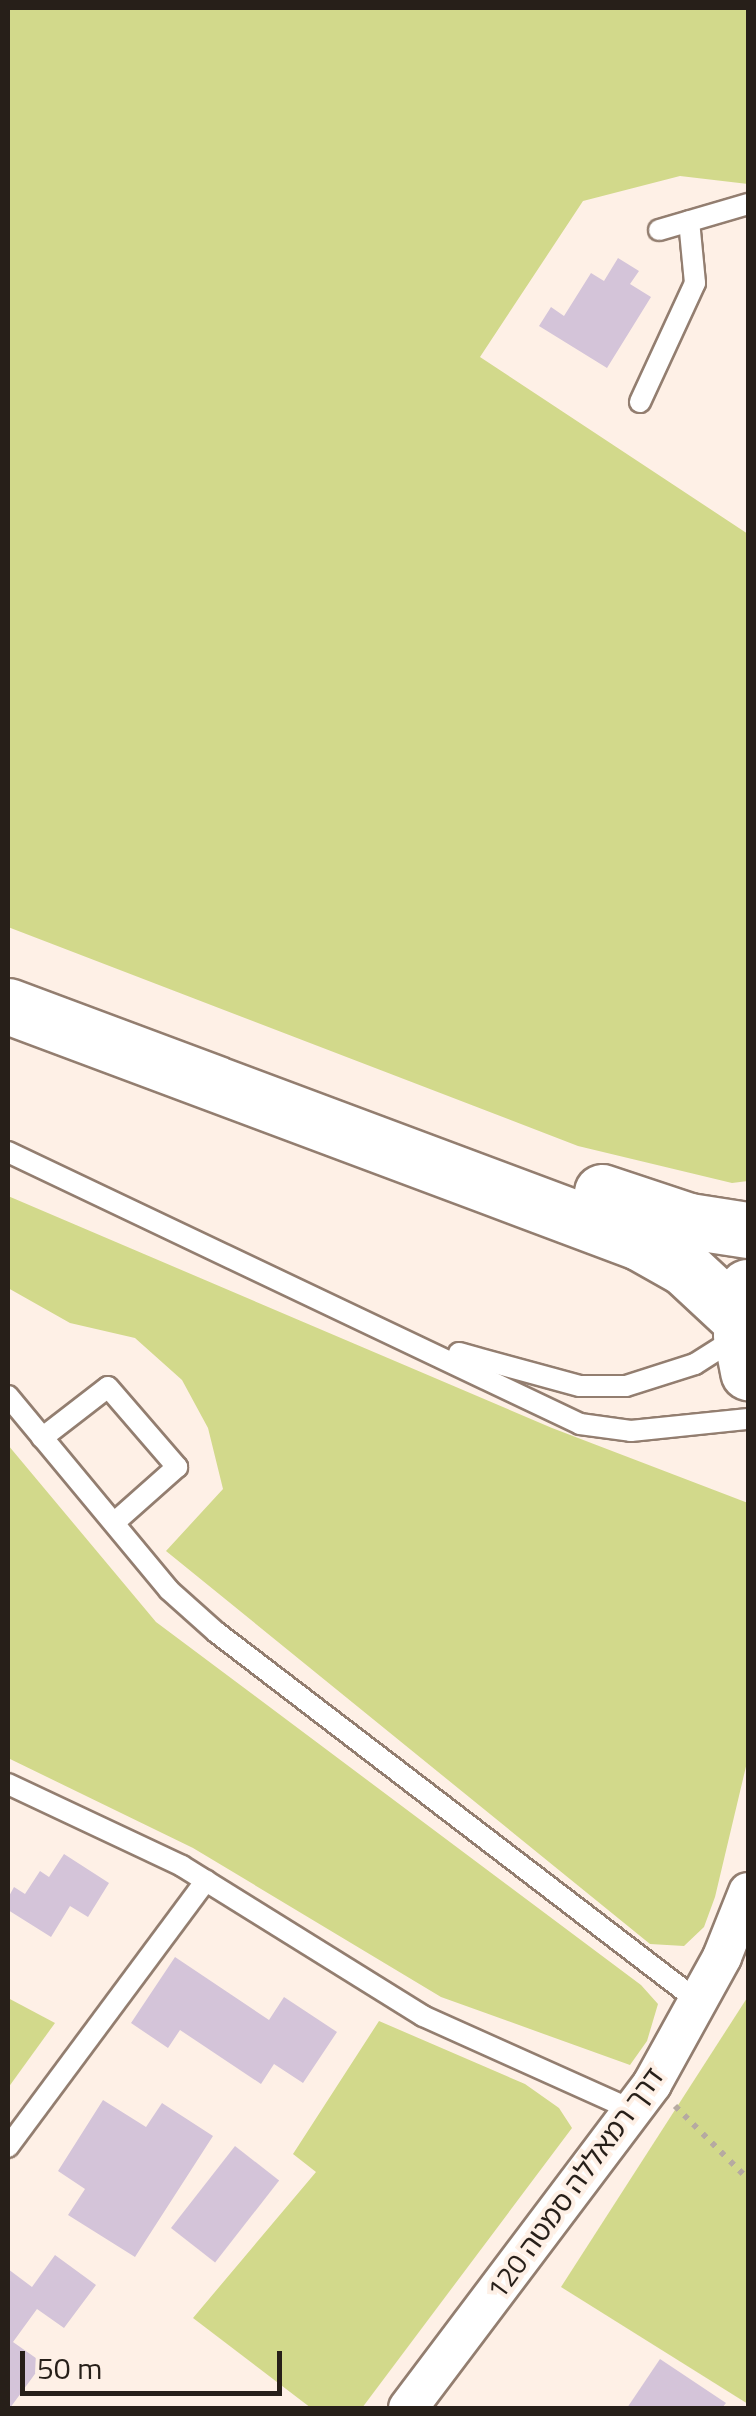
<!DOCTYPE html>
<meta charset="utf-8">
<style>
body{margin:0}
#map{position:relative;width:756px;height:2416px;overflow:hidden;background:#fef0e6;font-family:"Titillium Web","Noto Sans Hebrew",sans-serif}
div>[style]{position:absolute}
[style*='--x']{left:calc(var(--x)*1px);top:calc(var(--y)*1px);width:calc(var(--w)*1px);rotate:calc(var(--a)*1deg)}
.green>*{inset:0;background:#d2d98b}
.building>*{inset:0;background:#d4c4d9;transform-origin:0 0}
.path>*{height:6px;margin-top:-3px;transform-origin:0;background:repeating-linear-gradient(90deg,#b6aaa1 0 5px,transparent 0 13px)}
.roads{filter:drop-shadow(2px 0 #937e70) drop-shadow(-2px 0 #937e70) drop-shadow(0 2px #937e70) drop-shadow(0 -2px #937e70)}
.service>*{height:20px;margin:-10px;padding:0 10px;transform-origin:10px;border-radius:10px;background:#fff}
.minor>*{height:38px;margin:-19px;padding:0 19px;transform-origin:19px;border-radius:19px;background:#fff}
.trunk>*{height:55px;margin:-27.5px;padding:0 27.5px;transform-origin:27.5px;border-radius:27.5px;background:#fff}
span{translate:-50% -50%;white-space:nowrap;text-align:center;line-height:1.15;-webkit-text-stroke:8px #fef0e6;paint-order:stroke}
.street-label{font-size:28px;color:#271f19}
.frame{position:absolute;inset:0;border:10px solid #271f19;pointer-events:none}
.scale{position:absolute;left:20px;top:2351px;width:262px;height:45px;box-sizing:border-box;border:5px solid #271f19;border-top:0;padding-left:12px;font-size:30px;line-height:35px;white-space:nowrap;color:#271f19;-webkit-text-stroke:8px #fef0e6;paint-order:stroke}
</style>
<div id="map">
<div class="green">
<div style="clip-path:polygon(8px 8px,748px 8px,748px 184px,680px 176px,583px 201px,480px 357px,748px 534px,748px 1181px,732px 1183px,578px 1146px,8px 927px)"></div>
<div style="clip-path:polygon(8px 1196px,552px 1428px,748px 1503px,748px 1758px,715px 1897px,704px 1927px,684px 1946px,650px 1944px,166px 1551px,223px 1489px,208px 1428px,182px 1380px,135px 1338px,70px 1323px,8px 1288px)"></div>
<div style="clip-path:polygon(8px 1445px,156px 1622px,641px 1985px,658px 2004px,647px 2041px,630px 2065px,441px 1997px,193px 1848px,8px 1758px)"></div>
<div style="clip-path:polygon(8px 1998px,55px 2023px,8px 2088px)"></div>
<div style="clip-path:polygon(747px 1998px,748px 1999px,748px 2404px,561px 2287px)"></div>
<div style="clip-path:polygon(379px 2021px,525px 2084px,559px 2108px,572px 2128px,362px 2408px,311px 2408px,193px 2318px,316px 2172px,293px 2154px)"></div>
</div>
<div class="building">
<div style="clip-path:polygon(618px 258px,639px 271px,630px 284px,651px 297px,607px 368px,539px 326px,551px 307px,564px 316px,591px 273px,604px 281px)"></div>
<div style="clip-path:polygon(64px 1854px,109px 1883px,88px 1917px,70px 1906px,51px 1937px,8px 1910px,8px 1898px,14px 1887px,25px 1894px,40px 1871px,49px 1877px)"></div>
<div style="clip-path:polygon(175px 1957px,269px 2020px,284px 1997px,337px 2032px,303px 2083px,274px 2064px,261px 2084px,180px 2030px,168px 2048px,131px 2023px)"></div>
<div style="clip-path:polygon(103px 2100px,146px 2127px,162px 2103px,213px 2136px,135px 2257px,68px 2215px,85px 2189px,58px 2171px)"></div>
<div style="left:235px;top:2146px;width:56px;height:104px;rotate:38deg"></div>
<div style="clip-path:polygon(55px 2255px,96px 2285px,64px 2328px,37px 2309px,13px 2342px,43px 2363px,10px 2408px,8px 2269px,32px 2287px)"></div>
<div style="clip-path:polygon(660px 2359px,726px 2403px,722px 2408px,627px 2408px)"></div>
</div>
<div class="path">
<div style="--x:675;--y:2106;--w:103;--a:45"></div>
</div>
<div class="roads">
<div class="service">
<div style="--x:659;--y:230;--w:93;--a:-16.3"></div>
<div style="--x:640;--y:402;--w:131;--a:-65.2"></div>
<div style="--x:695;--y:283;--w:62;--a:-95.5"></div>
<div style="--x:8;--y:1152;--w:633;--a:25.43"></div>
<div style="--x:580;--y:1424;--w:51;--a:7.8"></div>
<div style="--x:631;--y:1431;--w:118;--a:-5.9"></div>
<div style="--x:459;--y:1353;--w:125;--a:15.3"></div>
<div style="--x:580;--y:1386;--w:46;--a:0"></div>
<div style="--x:626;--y:1386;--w:72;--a:-17.7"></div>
<div style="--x:695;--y:1364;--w:52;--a:-32.5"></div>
<div style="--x:8;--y:1396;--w:252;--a:50.3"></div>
<div style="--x:169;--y:1590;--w:63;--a:41.8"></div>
<div style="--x:216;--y:1632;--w:608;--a:37.45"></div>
<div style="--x:42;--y:1438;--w:83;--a:-37.7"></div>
<div style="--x:108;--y:1387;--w:106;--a:49.2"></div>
<div style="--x:177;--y:1467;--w:84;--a:138.4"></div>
<div style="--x:8;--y:1784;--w:192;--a:25.2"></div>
<div style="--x:182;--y:1866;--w:284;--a:31.9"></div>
<div style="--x:423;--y:2016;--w:231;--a:24.2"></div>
<div style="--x:8;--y:2147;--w:332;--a:-53.4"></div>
</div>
<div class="minor">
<div style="--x:408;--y:2408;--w:406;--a:-53"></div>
<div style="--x:652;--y:2084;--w:145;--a:-61.1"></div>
<div style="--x:722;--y:1957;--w:70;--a:-68.2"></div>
</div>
<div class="trunk">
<div style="--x:8;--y:1006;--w:674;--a:20.51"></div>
<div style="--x:639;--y:1242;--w:53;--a:29.5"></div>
<div style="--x:685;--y:1268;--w:76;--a:42.9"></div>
<div style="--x:602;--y:1192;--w:92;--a:18.4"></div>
<div style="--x:689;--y:1221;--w:60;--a:8.7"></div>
<div style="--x:747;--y:1287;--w:48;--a:97.1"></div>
<div style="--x:741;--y:1335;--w:38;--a:79"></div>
</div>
</div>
<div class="street-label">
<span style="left:575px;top:2183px;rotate:-54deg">דרך רמאללה סמטה 120</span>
</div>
<div class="frame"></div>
<div class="scale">50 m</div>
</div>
